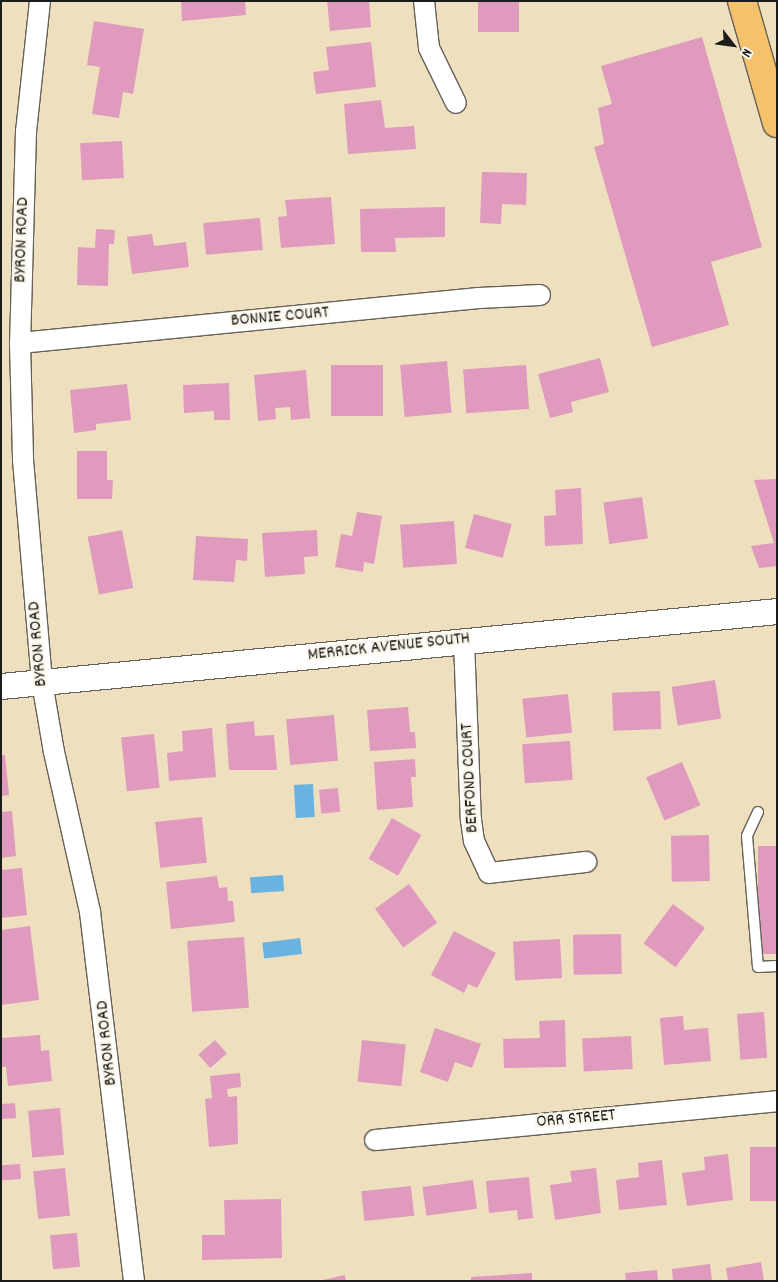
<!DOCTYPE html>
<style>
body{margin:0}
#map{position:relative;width:778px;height:1282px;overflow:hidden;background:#eedfbe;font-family:Dekko,sans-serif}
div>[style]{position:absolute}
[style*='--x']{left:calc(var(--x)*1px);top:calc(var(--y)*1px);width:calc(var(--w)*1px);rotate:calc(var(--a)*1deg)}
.water>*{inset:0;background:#69b3e1;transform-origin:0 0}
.building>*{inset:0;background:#e09abe;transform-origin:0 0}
.roads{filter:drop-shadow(1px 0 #666055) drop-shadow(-1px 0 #666055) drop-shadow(0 1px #666055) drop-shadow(0 -1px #666055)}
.service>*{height:10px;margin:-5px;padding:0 5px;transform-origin:5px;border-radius:5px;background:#fff}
.minor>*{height:20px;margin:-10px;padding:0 10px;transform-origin:10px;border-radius:10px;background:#fff}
.tertiary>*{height:25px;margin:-12.5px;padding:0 12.5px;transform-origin:12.5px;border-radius:12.5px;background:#fff}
.primary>*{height:28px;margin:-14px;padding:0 14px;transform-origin:14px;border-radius:14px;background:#f5c16b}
span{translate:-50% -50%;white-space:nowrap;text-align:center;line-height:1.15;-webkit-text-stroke:5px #fbf7ec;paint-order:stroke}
.street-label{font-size:18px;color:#1c1c1c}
.frame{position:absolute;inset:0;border:2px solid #1c1c1c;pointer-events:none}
.north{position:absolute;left:708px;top:20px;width:50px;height:50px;-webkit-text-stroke:4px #fbf7ec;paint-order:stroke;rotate:120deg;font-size:14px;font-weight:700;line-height:20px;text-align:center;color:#1c1c1c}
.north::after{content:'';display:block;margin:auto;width:18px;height:22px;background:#1c1c1c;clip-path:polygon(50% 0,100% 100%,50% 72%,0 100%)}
</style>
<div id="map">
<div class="water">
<div style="left:313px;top:784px;width:33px;height:19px;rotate:87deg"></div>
<div style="left:283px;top:875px;width:16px;height:33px;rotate:86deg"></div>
<div style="left:300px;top:938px;width:16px;height:38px;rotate:83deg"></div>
</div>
<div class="building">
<div style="clip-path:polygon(181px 1px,245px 1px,246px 15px,182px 21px)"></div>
<div style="clip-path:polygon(327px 1px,369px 1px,371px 27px,330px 31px)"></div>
<div style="left:478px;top:1px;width:41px;height:31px"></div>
<div style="clip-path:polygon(94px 21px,144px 29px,133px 94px,123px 92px,119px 118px,92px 114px,100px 67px,87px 65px)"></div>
<div style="clip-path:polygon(702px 37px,762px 247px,711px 262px,729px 325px,652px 347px,594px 147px,604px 144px,598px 108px,612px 104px,601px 66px)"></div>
<div style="clip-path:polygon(371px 42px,376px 87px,316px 94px,313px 72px,329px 70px,326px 47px)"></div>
<div style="clip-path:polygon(381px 100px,385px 128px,414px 126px,416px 149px,348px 154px,344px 104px)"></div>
<div style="left:122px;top:141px;width:37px;height:42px;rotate:87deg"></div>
<div style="clip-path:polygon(482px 172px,527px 173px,526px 205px,502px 204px,501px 224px,480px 223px)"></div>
<div style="clip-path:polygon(331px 197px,335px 244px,281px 248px,278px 217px,287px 216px,285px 200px)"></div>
<div style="clip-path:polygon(445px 207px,445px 237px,395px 238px,396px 252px,361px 252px,360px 209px)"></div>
<div style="left:260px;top:218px;width:32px;height:57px;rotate:85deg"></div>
<div style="clip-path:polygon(96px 229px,115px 230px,114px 244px,109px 244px,108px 286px,77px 285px,78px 247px,95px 248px)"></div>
<div style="clip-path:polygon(152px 234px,154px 246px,186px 242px,189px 267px,132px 274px,127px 237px)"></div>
<div style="clip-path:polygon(600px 358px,609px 392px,571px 402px,573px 412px,550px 418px,538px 374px)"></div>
<div style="left:447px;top:361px;width:52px;height:47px;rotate:85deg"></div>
<div style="left:383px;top:365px;width:51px;height:52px;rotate:90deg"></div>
<div style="left:526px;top:365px;width:44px;height:63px;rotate:86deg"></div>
<div style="clip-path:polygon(306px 370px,310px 418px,291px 420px,290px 407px,275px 408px,276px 419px,258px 421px,254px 375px)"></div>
<div style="clip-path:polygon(229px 383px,230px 420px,214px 420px,214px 411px,184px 413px,183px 385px)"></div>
<div style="clip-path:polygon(127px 384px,131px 420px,96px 424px,96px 430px,74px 433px,70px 390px)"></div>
<div style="clip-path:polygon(77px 451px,107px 451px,107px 480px,113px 480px,112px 499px,77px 499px)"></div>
<div style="clip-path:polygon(777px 479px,777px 566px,759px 568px,751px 546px,774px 543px,754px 480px)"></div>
<div style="clip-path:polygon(581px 488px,583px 544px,545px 546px,544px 516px,556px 515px,555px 490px)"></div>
<div style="left:642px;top:497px;width:42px;height:39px;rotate:82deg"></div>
<div style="clip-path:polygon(357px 512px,382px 516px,374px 564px,364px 562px,363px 572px,335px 567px,341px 534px,352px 536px)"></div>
<div style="left:474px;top:514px;width:39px;height:35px;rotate:15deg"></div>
<div style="left:454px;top:521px;width:43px;height:54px;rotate:86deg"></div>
<div style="left:122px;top:530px;width:59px;height:35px;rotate:79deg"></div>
<div style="clip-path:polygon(317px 530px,318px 556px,304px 557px,305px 574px,265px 577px,262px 533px)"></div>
<div style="clip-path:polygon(196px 536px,248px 539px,247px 561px,236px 560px,234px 582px,193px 580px)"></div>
<div style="left:715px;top:680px;width:39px;height:44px;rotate:81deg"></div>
<div style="left:660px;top:691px;width:38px;height:48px;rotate:88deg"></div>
<div style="left:568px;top:694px;width:39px;height:46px;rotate:84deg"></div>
<div style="clip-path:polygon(408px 707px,410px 732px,415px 732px,416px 748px,370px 751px,367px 710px)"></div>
<div style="left:334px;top:715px;width:46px;height:48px;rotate:85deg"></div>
<div style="clip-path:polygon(254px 721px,255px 736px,274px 735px,277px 770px,229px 770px,226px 724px)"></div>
<div style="clip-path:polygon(212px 728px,216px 777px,169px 781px,167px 753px,183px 751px,182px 731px)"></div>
<div style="left:154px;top:734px;width:54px;height:33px;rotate:84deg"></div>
<div style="left:570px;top:741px;width:39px;height:48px;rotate:86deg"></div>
<div style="clip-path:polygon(1px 755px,5px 755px,9px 795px,1px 796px)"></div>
<div style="clip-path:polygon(415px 759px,416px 777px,411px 777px,413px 807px,377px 810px,374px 762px)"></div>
<div style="left:682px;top:762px;width:47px;height:39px;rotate:67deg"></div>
<div style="left:338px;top:788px;width:24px;height:19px;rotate:85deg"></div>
<div style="clip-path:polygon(12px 811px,16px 856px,1px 858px,1px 812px)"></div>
<div style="left:202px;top:817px;width:46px;height:47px;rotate:84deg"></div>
<div style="left:392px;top:818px;width:34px;height:47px;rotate:30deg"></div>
<div style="left:709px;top:835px;width:46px;height:38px;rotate:89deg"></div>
<div style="left:758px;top:846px;width:19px;height:108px"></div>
<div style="clip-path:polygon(22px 868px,27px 915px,1px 918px,1px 870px)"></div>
<div style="clip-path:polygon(217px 876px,219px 888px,227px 887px,228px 901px,233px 901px,235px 922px,171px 929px,166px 882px)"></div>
<div style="left:409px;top:884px;width:48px;height:42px;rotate:54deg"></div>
<div style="left:673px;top:904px;width:40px;height:49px;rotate:37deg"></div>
<div style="clip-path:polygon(30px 926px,39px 1000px,1px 1005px,1px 930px)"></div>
<div style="clip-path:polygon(454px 931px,496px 953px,477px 988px,468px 984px,464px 993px,431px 975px)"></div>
<div style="left:621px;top:934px;width:40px;height:48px;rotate:89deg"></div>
<div style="left:244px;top:937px;width:71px;height:57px;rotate:86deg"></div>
<div style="left:560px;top:939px;width:39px;height:47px;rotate:87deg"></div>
<div style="left:764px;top:1012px;width:46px;height:27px;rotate:86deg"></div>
<div style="clip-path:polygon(683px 1016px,684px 1030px,708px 1028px,711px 1061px,664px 1065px,660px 1018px)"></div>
<div style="clip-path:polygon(565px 1020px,566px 1067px,504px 1068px,503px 1039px,540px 1038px,539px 1021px)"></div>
<div style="clip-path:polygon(435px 1028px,481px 1044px,472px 1068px,455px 1062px,448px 1082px,420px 1072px)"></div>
<div style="clip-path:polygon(40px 1035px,41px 1051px,49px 1050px,52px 1081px,8px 1086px,6px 1067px,1px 1067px,1px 1038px)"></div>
<div style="left:631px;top:1036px;width:33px;height:49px;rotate:87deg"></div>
<div style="left:215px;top:1040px;width:18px;height:22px;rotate:49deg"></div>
<div style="left:362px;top:1040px;width:44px;height:42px;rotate:6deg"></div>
<div style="clip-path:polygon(240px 1073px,241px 1087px,227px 1089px,228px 1097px,237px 1096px,238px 1144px,209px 1147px,205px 1099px,212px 1098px,210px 1076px)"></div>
<div style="left:15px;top:1103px;width:15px;height:14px;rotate:86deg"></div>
<div style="left:60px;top:1108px;width:47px;height:32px;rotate:85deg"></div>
<div style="left:750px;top:1147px;width:27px;height:54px"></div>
<div style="clip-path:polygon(728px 1154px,733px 1200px,687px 1206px,682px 1173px,705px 1170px,704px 1157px)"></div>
<div style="clip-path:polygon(662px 1160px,667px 1205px,619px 1210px,616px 1180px,639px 1177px,638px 1163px)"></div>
<div style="left:20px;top:1164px;width:15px;height:19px;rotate:86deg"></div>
<div style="left:65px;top:1168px;width:48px;height:32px;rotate:84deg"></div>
<div style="clip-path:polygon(596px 1168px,601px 1213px,555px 1220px,550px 1185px,572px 1182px,570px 1171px)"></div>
<div style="clip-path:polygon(529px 1177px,533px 1218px,518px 1220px,517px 1210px,489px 1213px,486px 1181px)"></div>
<div style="left:473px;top:1180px;width:29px;height:51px;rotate:82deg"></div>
<div style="left:411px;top:1186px;width:30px;height:50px;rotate:84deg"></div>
<div style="clip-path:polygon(281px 1199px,282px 1258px,202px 1260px,202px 1235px,225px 1235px,224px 1200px)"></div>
<div style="left:77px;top:1233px;width:34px;height:27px;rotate:85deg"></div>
<div style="clip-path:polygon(761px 1262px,764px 1281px,728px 1281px,726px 1268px)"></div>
<div style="clip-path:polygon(710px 1264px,712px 1281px,673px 1281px,672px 1269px)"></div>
<div style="clip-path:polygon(657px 1270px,658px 1281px,626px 1281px,625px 1273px)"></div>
<div style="clip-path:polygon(532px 1273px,532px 1281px,471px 1281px,471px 1277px)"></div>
<div style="clip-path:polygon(345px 1275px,346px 1281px,323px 1281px,323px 1280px)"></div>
</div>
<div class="roads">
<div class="service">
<div style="--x:758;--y:812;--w:26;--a:115"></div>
<div style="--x:747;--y:836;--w:131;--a:85.2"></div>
<div style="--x:758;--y:967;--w:19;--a:-3"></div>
</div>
<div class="minor">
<div style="--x:40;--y:1;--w:131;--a:96.1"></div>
<div style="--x:26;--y:131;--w:212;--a:91.6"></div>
<div style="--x:20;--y:343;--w:117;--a:88.5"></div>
<div style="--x:23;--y:460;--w:223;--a:85.1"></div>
<div style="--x:42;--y:682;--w:71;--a:80.3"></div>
<div style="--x:54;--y:752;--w:164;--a:77.3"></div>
<div style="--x:90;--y:912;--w:372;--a:83.2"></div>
<div style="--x:424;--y:1;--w:47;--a:83.9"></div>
<div style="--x:429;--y:48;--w:61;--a:63.9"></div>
<div style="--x:20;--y:343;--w:461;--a:-5.6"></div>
<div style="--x:479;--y:298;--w:61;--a:-2.8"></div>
<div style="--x:464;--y:641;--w:179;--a:87.8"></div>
<div style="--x:471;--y:820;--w:21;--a:82"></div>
<div style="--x:474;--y:841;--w:35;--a:65"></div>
<div style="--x:489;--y:873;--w:98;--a:-6.5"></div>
<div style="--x:375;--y:1140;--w:404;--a:-5.5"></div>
</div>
<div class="tertiary">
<div style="--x:1;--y:686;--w:780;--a:-5.52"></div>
</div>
<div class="primary">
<div style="--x:742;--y:1;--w:127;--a:74"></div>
</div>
</div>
<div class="street-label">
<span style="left:23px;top:240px;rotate:-88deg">BYRON ROAD</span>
<span style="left:280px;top:318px;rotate:-5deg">BONNIE COURT</span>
<span style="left:39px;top:644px;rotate:-95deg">BYRON ROAD</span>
<span style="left:389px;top:648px;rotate:-6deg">MERRICK AVENUE SOUTH</span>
<span style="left:471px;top:778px;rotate:-93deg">BERFOND COURT</span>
<span style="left:108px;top:1043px;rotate:-96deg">BYRON ROAD</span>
<span style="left:576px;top:1120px;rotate:-5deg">ORR STREET</span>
</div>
<div class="frame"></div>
<div class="north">N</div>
</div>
